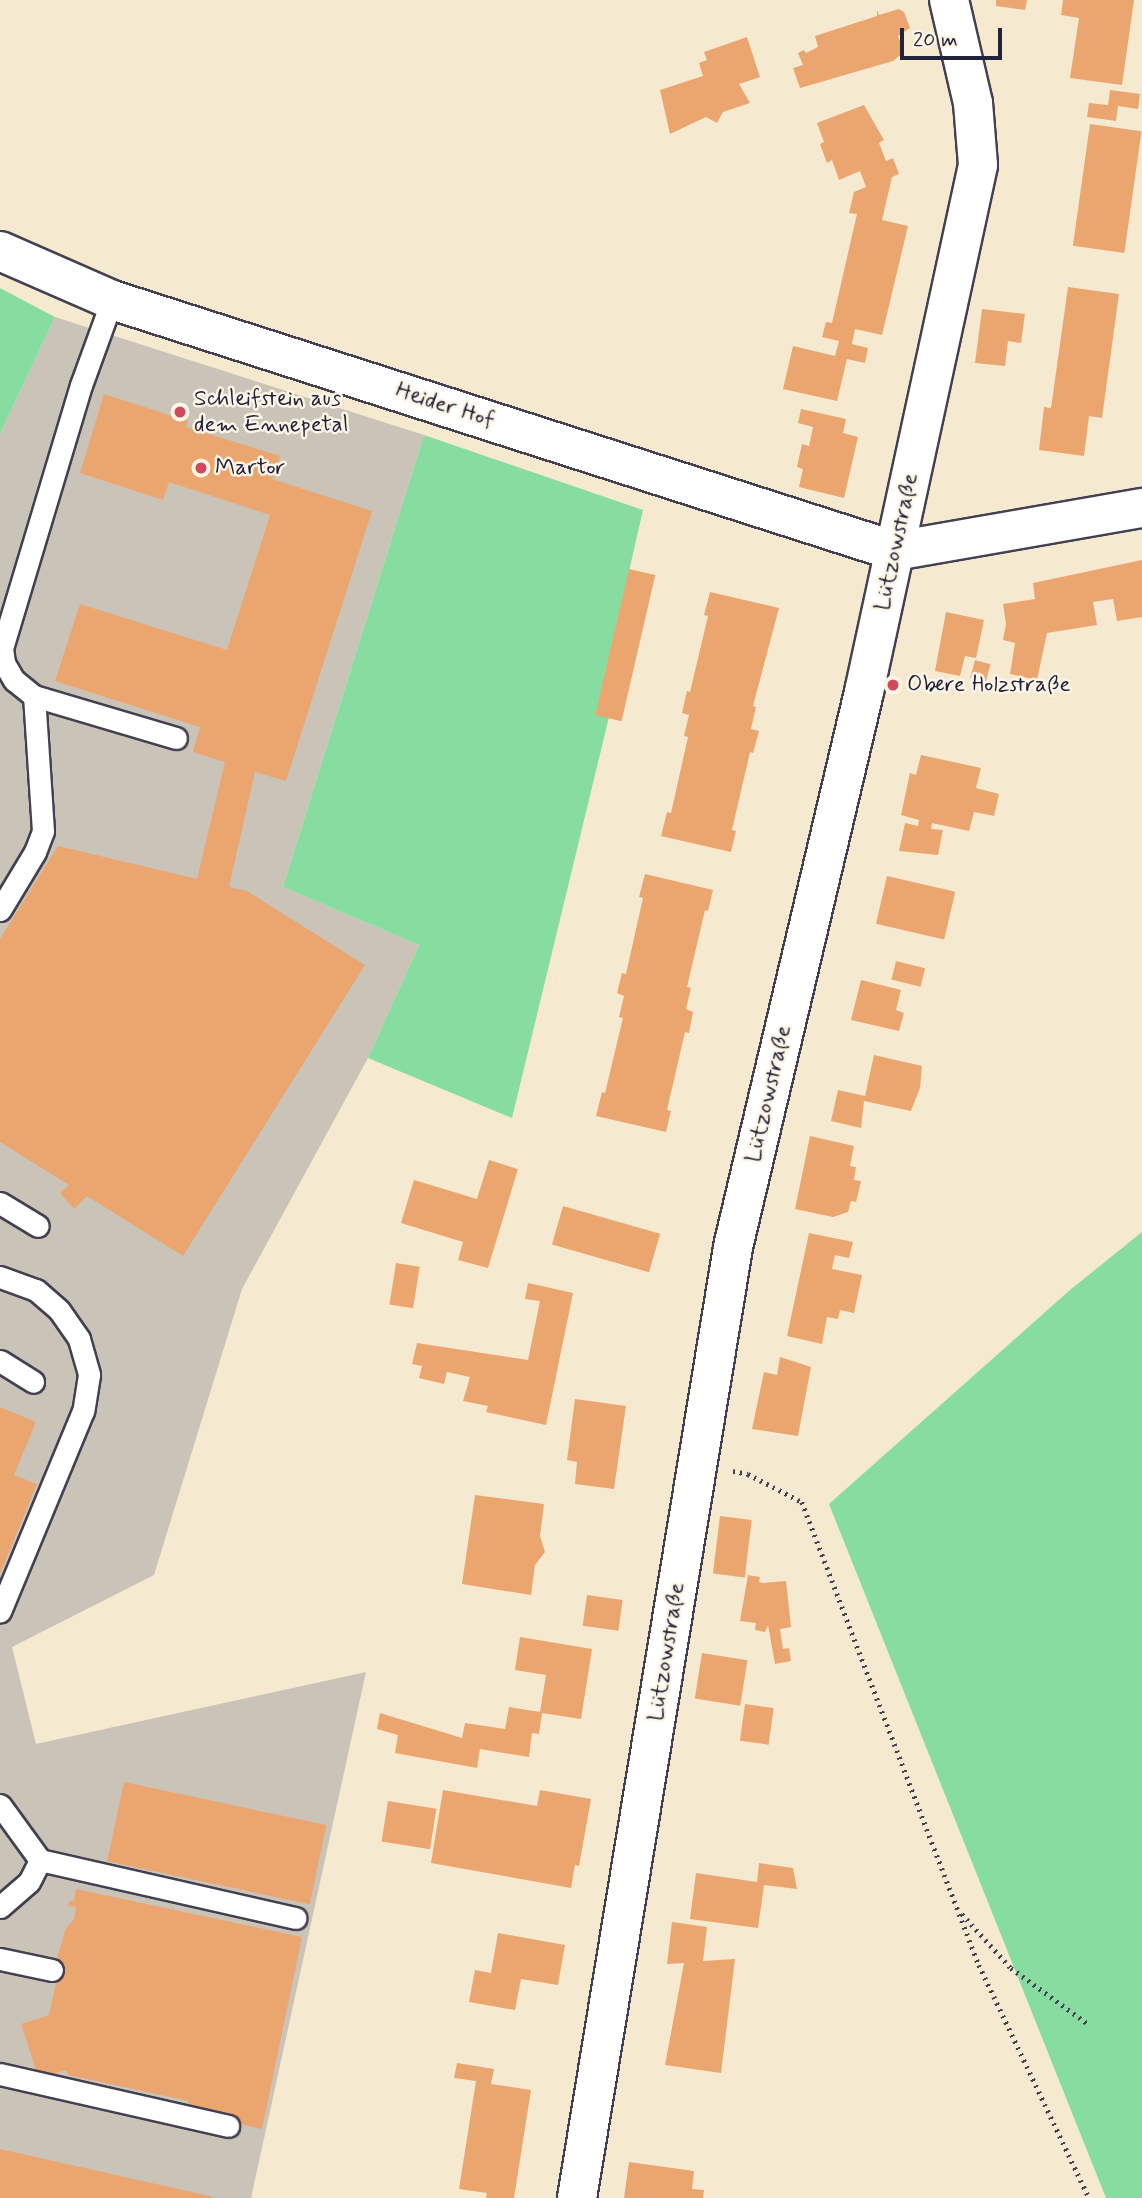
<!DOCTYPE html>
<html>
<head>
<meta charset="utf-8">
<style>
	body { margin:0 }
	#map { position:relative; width:1142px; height:2198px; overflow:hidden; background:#f5e9d0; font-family:Mynerve,sans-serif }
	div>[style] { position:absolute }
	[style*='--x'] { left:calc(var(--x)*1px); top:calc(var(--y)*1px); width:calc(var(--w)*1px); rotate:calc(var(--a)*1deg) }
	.industrial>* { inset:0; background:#cac3b8 }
	.green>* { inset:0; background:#87dda0 }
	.building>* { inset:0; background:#eba66f; transform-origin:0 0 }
	.path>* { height:4.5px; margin-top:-2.25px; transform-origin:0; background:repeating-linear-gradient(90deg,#424051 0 2px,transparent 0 7px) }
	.roads { filter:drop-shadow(2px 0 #424051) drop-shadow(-2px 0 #424051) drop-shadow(0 2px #424051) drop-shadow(0 -2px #424051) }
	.lane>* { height:21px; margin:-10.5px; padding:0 10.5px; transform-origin:10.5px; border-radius:10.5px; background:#fff }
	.street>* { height:38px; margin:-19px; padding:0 19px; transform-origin:19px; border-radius:19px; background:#fff }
	.dots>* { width:19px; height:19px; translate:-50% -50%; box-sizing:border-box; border:4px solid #fcf5e5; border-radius:50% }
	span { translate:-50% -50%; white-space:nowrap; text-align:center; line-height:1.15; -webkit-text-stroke:5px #fcf5e5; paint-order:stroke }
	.poi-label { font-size:23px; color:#22223b }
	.left { translate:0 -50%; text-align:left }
	.street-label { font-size:23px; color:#22223b }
	.scale { position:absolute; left:900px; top:28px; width:102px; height:32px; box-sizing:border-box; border:4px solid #22223b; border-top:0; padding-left:9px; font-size:21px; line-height:24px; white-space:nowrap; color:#22223b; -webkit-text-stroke:5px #fcf5e5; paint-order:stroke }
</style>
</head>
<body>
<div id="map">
	<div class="industrial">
		<div style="clip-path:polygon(55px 317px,424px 435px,283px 887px,419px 945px,368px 1058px,242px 1289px,154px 1575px,12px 1647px,36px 1744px,366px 1672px,251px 2198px,0 2198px,0 434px)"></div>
	</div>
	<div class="green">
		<div style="clip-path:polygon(0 288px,55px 317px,0 434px)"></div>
		<div style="clip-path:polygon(424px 435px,643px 510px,596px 715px,609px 717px,512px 1118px,368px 1058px,419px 945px,283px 887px)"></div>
		<div style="clip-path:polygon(1142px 1232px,1142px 2198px,1106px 2198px,829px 1504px,1070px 1290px)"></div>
	</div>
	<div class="building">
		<div style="clip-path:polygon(996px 0,1027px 0,1025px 10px,996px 6px)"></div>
		<div style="clip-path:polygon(1063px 0,1134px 0,1122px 85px,1070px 78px,1079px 18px,1061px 15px)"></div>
		<div style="clip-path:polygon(899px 9px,904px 12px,910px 28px,898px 36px,904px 52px,893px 61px,800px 88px,793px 68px,803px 65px,798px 53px,804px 50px,806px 53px,818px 47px,815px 36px,877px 16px,877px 10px,879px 15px)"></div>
		<div style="clip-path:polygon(747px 37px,760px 77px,739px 84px,750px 103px,723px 112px,717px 123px,706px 117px,670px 134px,660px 90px,703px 76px,699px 63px,707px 60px,704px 52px)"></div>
		<div style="clip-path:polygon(1110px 90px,1140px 94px,1138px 109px,1118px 106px,1116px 121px,1087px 117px,1089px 103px,1108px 105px)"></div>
		<div style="clip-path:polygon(864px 105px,884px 140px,879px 143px,886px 161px,893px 158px,899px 174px,892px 177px,882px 220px,908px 226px,882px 335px,855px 329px,852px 344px,868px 348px,865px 363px,847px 359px,837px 401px,783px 389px,793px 346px,835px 356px,839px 341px,822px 337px,826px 322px,832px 323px,857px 214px,849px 213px,854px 192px,866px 187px,860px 171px,839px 180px,832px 160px,827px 163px,820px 144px,824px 142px,817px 123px)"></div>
		<div style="left:1090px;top:124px;width:52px;height:123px;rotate:8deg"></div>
		<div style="clip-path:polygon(1068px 287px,1119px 294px,1102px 418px,1089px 416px,1084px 456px,1039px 450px,1044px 407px,1051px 408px)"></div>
		<div style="clip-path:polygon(982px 309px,1025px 314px,1021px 343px,1008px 341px,1005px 366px,975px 363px)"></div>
		<div style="clip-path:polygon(104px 394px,188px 421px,186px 427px,280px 456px,272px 479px,372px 511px,286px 781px,255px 772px,229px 887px,247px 891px,365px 965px,183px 1256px,87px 1196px,74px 1209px,60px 1193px,69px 1185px,0 1142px,0 939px,58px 846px,197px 879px,225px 762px,193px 752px,200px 727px,55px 681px,80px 604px,227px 650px,270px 515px,169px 482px,163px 500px,80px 473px)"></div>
		<div style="clip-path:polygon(801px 409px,846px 419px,843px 433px,858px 437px,844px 498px,799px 487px,803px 469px,797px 467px,802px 444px,809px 446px,813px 427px,798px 423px)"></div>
		<div style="clip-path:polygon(1142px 560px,1142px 617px,1117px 621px,1113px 599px,1093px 602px,1097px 625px,1047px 633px,1037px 680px,1010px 674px,1015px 643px,1003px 640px,1006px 624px,1003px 604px,1035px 599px,1033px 583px)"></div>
		<div style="left:629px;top:569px;width:27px;height:150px;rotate:13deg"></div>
		<div style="clip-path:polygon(710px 592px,779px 608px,753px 706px,756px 707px,751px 729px,759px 731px,753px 753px,750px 752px,732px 830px,736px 831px,731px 852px,661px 836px,667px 812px,671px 813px,688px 737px,684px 736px,689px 715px,682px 713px,687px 691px,690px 692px,708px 616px,704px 615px)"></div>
		<div style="clip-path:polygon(946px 612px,984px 620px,976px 658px,965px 656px,960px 676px,935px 671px)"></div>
		<div style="left:975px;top:660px;width:16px;height:18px;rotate:15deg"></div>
		<div style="clip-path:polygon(921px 755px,981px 768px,976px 788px,999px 794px,994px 816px,974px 812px,969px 831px,932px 823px,931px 829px,943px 830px,938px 855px,899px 851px,905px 823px,918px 826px,919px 820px,901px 815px,910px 773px,916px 775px)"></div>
		<div style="clip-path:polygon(645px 874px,713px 890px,708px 911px,705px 910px,687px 987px,691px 988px,686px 1009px,693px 1012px,689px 1033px,685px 1032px,667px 1110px,671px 1111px,666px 1132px,596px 1116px,602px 1092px,605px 1093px,623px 1018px,619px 1017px,624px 996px,617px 993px,622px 973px,626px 974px,643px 898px,639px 897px)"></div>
		<div style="left:887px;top:876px;width:70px;height:49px;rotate:13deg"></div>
		<div style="left:896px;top:961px;width:30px;height:19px;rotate:14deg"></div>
		<div style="clip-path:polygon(861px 980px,901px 990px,896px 1010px,904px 1013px,899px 1031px,851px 1020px)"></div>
		<div style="clip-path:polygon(874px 1055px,922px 1066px,920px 1088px,911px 1111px,864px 1101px,861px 1128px,831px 1121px,838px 1090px,865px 1096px)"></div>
		<div style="clip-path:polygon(810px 1136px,854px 1146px,850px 1166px,856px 1167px,854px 1180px,861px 1181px,856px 1202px,851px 1201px,848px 1212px,833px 1217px,795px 1209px)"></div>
		<div style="clip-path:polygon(489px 1160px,518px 1169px,488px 1268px,458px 1260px,463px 1242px,401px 1223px,414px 1180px,477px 1199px)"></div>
		<div style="left:563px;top:1206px;width:101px;height:40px;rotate:16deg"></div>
		<div style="clip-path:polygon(809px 1233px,853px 1242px,849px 1258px,835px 1255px,832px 1269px,862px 1275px,854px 1313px,840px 1310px,838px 1319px,827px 1317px,822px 1344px,787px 1336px)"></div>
		<div style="left:396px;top:1263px;width:24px;height:42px;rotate:9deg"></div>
		<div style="clip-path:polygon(528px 1283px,573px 1293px,546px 1425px,486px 1412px,488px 1406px,463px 1401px,470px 1377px,447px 1372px,444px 1384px,419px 1378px,422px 1366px,412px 1364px,417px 1343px,528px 1360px,540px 1301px,525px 1299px)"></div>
		<div style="clip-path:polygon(780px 1357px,811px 1367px,798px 1436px,752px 1429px,764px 1372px,777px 1375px)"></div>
		<div style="clip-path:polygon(575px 1399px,626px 1406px,614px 1489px,575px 1484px,577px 1462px,567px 1460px)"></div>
		<div style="clip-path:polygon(0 1407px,36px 1422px,14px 1475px,37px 1484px,0 1574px)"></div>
		<div style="clip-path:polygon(475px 1495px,544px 1504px,540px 1536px,545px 1552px,535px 1565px,531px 1595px,462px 1584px)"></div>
		<div style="left:720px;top:1516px;width:32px;height:58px;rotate:7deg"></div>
		<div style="clip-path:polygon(748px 1575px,760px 1577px,759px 1582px,762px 1583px,786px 1581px,791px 1627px,780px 1629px,783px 1649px,789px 1648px,791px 1661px,775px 1664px,768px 1625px,765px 1632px,755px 1630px,756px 1623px,740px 1621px)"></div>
		<div style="left:587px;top:1595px;width:36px;height:31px;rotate:8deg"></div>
		<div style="clip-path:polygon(520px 1637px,592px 1649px,581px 1719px,542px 1713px,539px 1734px,532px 1733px,529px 1757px,480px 1749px,477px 1768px,395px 1753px,398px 1735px,377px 1729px,380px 1713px,462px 1738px,465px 1723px,505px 1729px,509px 1707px,540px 1712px,546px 1675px,515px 1670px)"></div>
		<div style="left:702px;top:1653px;width:46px;height:46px;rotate:9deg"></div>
		<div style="left:745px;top:1704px;width:29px;height:37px;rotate:8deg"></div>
		<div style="left:124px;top:1782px;width:207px;height:81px;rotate:12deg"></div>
		<div style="clip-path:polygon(443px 1790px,537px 1806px,540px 1790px,591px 1799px,579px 1866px,575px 1865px,571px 1888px,431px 1863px)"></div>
		<div style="left:388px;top:1801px;width:49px;height:41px;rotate:9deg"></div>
		<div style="clip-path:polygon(759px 1863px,793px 1868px,797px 1889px,764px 1885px,758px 1928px,690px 1919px,696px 1873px,757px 1882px)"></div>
		<div style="clip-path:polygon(76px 1889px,302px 1937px,262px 2129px,186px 2112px,189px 2101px,68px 2075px,66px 2070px,39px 2079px,21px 2024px,49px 2015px,60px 1965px,56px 1964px,57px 1959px,65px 1930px,74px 1919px,76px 1907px,68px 1906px,69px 1901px,74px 1901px)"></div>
		<div style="clip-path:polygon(672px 1922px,707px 1927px,703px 1961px,735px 1959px,721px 2073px,665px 2065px,684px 1963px,667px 1964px)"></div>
		<div style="clip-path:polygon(498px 1933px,565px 1945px,558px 1985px,521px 1979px,515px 2010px,469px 2002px,475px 1970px,491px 1973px)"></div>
		<div style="clip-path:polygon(457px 2063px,494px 2069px,491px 2084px,531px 2090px,514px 2198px,486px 2198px,487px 2193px,459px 2189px,476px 2081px,454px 2078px)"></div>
		<div style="clip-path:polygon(0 2149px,214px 2197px,214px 2198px,0 2198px)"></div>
		<div style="clip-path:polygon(629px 2162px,694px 2171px,692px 2189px,704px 2190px,703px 2198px,624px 2198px)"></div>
	</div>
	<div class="path">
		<div style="--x:733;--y:1471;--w:15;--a:11"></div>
		<div style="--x:748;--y:1474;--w:61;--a:27.4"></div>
		<div style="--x:802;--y:1502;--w:496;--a:69.1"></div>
		<div style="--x:979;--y:1965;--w:258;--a:64.7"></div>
		<div style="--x:962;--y:1914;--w:73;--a:47.8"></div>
		<div style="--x:1011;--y:1968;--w:95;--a:36"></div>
	</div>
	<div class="roads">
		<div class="lane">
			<div style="--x:112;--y:300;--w:90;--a:110"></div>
			<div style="--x:81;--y:385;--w:275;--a:106.7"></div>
			<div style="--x:2;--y:648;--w:15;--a:82"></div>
			<div style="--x:4;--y:663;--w:20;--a:60"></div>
			<div style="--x:14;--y:680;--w:26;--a:39"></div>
			<div style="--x:34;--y:696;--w:148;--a:16.5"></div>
			<div style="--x:0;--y:910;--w:68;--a:-58.9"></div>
			<div style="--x:35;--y:852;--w:22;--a:-69"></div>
			<div style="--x:43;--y:831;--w:135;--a:-93.8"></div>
			<div style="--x:0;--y:1203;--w:44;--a:31.2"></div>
			<div style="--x:0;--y:1277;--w:38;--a:20"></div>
			<div style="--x:36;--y:1290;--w:30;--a:41"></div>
			<div style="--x:59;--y:1310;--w:35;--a:55"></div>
			<div style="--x:79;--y:1339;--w:37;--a:74"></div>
			<div style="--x:89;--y:1375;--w:36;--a:99"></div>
			<div style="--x:83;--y:1411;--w:217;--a:112.5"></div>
			<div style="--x:0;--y:1361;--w:39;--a:32"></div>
			<div style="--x:0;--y:1805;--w:68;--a:54"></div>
			<div style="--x:0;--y:1907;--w:38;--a:-41"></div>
			<div style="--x:29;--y:1882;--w:25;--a:-63"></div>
			<div style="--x:40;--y:1860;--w:262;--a:12.8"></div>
			<div style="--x:0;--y:1959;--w:53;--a:11.9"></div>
			<div style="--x:0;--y:2074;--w:234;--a:12.8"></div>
		</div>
		<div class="street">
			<div style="--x:0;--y:251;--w:122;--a:23.6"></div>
			<div style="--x:112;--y:300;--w:822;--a:17.77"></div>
			<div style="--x:895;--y:551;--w:251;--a:-9.9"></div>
			<div style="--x:577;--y:2198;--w:964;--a:-80.68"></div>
			<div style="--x:733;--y:1247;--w:570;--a:-76.72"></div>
			<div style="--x:864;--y:692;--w:539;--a:-77.79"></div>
			<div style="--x:978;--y:165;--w:62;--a:-94.6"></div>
			<div style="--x:973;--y:103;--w:106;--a:-103.1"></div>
		</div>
	</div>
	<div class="dots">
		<div style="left:180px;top:412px;background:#d1495b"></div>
		<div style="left:201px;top:468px;background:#d1495b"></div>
		<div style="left:893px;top:685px;background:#d1495b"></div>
	</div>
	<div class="poi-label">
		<span class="left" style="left:194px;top:412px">Schleifstein aus<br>dem Ennepetal</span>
		<span class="left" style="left:215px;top:468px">Martor</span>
		<span class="left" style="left:907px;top:685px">Obere Holzstraße</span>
	</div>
	<div class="street-label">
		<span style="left:445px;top:406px;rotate:18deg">Heider Hof</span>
		<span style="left:897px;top:542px;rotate:-78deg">Lützowstraße</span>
		<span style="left:769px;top:1094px;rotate:-77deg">Lützowstraße</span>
		<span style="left:667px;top:1652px;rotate:-81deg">Lützowstraße</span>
	</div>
	<div class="scale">20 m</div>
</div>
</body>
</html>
